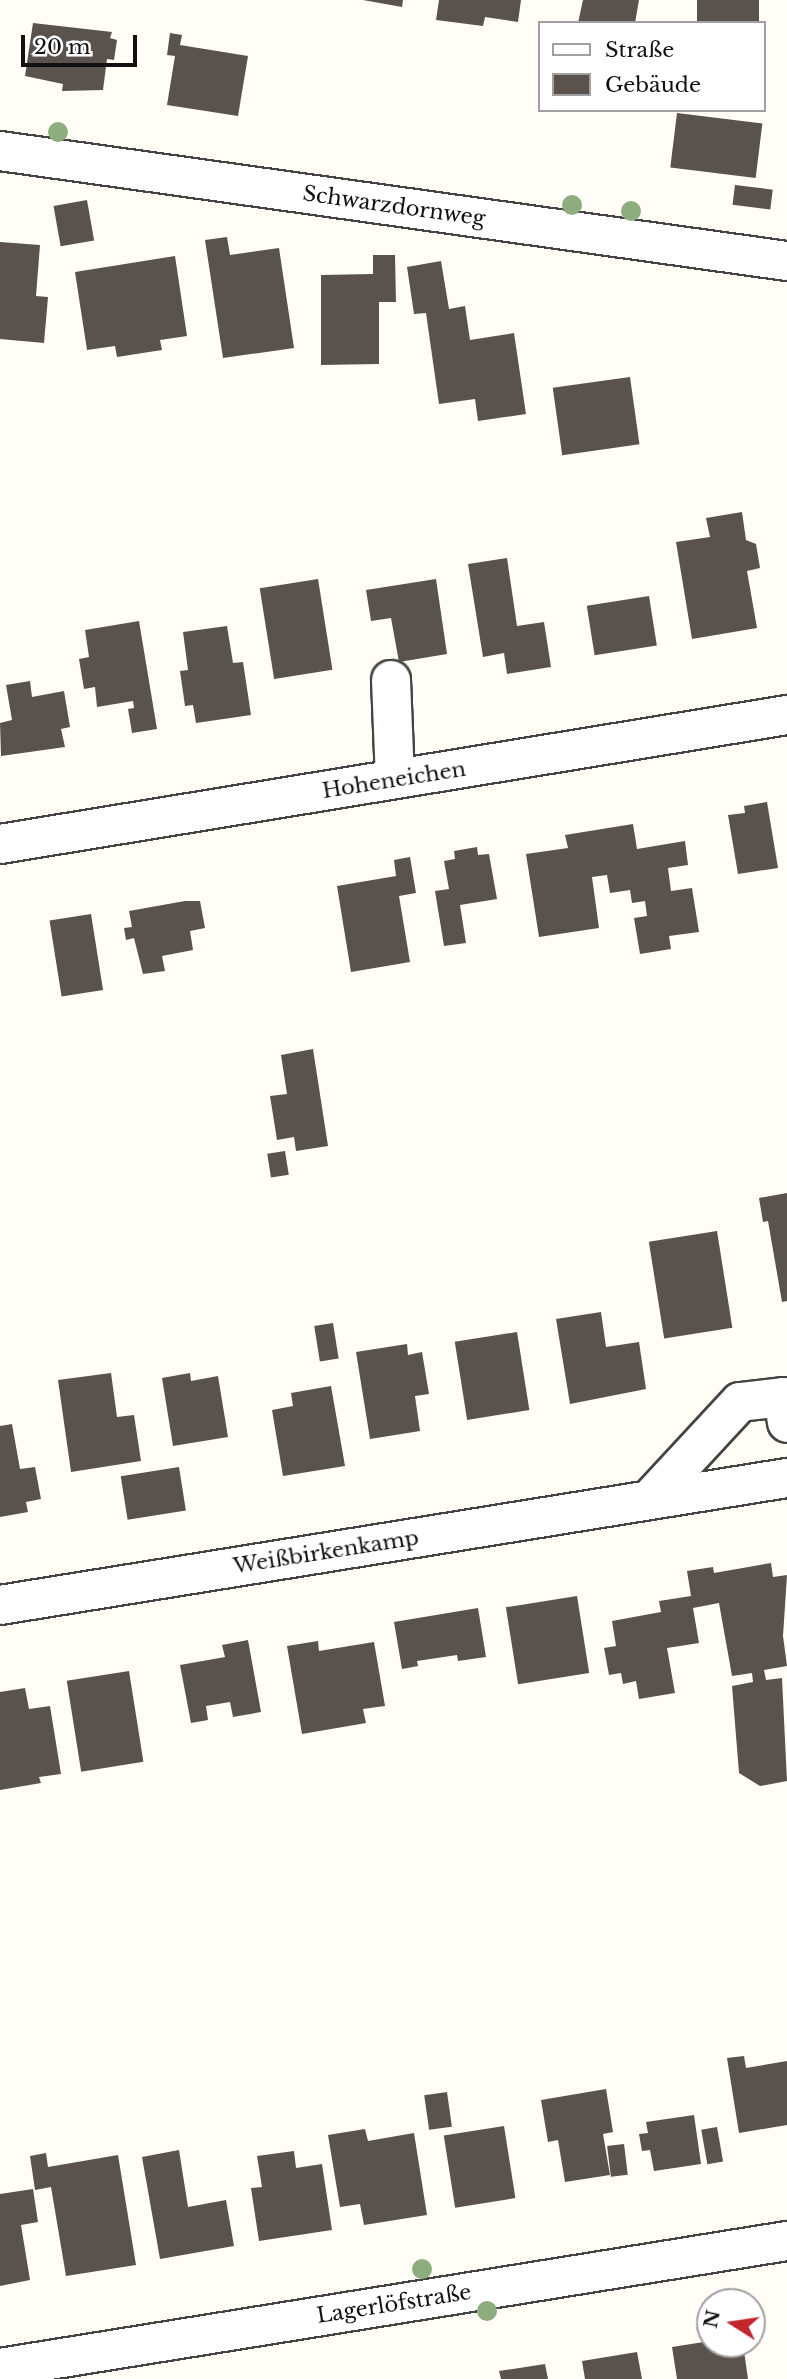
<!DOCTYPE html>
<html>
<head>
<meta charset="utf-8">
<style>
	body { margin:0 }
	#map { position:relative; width:787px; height:2379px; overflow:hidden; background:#fffdf5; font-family:"Libre Baskerville",serif }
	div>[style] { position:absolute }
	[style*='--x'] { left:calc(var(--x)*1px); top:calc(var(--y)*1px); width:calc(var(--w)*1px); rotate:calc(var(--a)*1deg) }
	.building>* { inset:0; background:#5a524d; transform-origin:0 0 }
	.roads { filter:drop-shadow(2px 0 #444) drop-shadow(-2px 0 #444) drop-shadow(0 2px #444) drop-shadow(0 -2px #444) }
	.minor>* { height:38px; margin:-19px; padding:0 19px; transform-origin:19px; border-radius:19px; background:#fff }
	.trees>* { width:20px; height:20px; margin:-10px; border-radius:50%; background:#8dad7f }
	span { translate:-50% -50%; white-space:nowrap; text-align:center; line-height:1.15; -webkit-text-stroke:7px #fff; paint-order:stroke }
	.street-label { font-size:21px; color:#111 }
	.legend { position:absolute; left:538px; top:21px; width:228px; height:91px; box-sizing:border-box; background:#fff; border:2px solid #a0a0a0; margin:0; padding:9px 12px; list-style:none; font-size:21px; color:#111 }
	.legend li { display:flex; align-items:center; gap:14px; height:35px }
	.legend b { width:35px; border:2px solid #a0a0a0 }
	.north { position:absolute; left:696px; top:2288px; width:70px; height:70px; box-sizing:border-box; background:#fff; border:2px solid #a0a0a0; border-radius:50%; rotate:282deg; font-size:19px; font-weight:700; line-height:28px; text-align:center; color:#111 }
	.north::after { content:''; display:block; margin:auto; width:24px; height:32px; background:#c4262e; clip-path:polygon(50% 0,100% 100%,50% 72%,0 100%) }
	.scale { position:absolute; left:21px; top:35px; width:116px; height:32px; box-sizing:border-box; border:4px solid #111; border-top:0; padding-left:9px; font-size:21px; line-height:24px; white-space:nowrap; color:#111; -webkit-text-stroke:5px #fff; paint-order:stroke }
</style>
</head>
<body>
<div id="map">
	<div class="building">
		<div style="clip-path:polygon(363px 0,403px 0,402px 7px)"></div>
		<div style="clip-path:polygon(439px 0,521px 0,518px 22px,485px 17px,483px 26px,436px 20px)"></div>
		<div style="clip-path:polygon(583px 0,639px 0,635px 23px,578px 23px)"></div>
		<div style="left:697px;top:0;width:62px;height:23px"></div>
		<div style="clip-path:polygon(33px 23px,112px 32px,110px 38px,117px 40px,114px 60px,107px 59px,103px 90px,62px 91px,63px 84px,25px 76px)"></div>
		<div style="clip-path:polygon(170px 33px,182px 35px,180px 45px,248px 56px,238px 116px,167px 105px,175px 56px,167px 55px)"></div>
		<div style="left:677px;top:113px;width:86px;height:55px;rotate:7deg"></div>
		<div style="left:735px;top:185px;width:38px;height:20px;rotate:7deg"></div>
		<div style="left:87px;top:200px;width:41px;height:34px;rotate:80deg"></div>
		<div style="clip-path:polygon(227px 237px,230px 255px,279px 248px,294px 348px,223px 358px,205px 240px)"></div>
		<div style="clip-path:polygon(0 242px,40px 245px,36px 296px,48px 297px,44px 343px,0 339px)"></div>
		<div style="clip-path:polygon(373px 255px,395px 255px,396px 302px,379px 302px,379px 364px,321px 365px,321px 275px,373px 274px)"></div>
		<div style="clip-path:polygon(175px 256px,187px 336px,160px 340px,162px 350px,117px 357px,115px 346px,87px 350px,75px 272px)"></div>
		<div style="clip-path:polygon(441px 261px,449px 309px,465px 306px,470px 340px,514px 333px,526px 414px,478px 421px,475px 399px,439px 404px,426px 313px,414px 314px,407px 267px)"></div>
		<div style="left:630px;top:377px;width:68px;height:78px;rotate:82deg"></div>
		<div style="clip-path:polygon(742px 512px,746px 540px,756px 544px,760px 568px,747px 571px,757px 628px,692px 639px,676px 542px,710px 537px,706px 518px)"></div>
		<div style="clip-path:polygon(507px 558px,517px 626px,544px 622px,551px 667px,507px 674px,504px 653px,483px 657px,468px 564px)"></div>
		<div style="left:318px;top:579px;width:92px;height:59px;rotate:81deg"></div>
		<div style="clip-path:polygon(436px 579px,447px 654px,399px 662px,391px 618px,371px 621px,366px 590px)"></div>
		<div style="left:649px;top:596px;width:50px;height:63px;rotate:81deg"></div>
		<div style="clip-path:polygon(139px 621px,157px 729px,132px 733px,128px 709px,134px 708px,133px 701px,97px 707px,95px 687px,84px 689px,79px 659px,89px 657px,85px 630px)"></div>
		<div style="clip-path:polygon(227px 626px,233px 663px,243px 662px,251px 715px,196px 723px,193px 705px,185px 706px,180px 671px,188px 670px,183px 632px)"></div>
		<div style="clip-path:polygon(30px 681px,32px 697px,64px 691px,70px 727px,61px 729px,65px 747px,1px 756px,0 723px,12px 720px,6px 685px)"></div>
		<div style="clip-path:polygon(767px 802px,778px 868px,738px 874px,728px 815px,745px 813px,744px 806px)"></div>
		<div style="clip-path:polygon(633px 824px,637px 849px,685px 841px,688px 865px,668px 868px,671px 891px,692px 888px,699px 932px,669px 936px,671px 949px,640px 954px,634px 918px,647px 916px,645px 901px,632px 903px,630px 890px,610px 893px,607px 875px,592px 877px,599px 928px,539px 937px,526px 854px,568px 848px,565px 835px)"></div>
		<div style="clip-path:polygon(477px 847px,478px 855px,489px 854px,497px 899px,460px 905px,466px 943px,444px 946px,435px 891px,449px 889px,444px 861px,455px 859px,454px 851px)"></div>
		<div style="clip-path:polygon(410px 857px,416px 893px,399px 896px,410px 962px,351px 972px,337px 886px,396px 876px,394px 860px)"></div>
		<div style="clip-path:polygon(185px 901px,200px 901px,205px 928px,190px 931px,193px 950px,162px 956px,165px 971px,143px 974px,134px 938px,126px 940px,124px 928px,132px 927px,129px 911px)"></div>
		<div style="left:91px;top:914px;width:77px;height:42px;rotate:81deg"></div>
		<div style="clip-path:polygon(313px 1049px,328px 1146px,296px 1151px,294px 1137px,277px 1140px,270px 1096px,287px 1094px,281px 1055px)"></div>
		<div style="left:285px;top:1151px;width:24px;height:18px;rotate:81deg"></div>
		<div style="clip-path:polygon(787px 1193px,787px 1301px,782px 1302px,768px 1221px,763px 1222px,759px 1198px)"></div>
		<div style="left:717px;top:1231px;width:98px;height:69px;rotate:81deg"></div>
		<div style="clip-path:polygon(601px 1312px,606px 1347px,639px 1342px,646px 1389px,570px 1404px,556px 1319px)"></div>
		<div style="left:333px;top:1323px;width:36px;height:19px;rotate:81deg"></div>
		<div style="left:517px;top:1332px;width:79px;height:63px;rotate:81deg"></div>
		<div style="clip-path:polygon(407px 1344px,408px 1355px,422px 1352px,429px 1394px,415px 1396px,420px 1431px,370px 1439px,356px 1352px)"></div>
		<div style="clip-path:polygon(111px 1373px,117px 1417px,134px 1415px,141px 1461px,71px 1472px,58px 1380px)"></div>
		<div style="clip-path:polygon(190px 1373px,191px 1381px,218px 1376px,228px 1437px,173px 1446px,162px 1378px)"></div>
		<div style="clip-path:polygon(331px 1386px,345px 1466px,283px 1476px,272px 1410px,293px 1406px,291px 1393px)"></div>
		<div style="clip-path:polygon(12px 1424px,20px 1469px,35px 1467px,41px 1499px,26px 1502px,28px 1512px,0 1517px,0 1426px)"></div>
		<div style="left:179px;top:1467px;width:44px;height:59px;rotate:81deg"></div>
		<div style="clip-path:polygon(771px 1563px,773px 1577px,787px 1575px,783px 1636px,787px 1666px,764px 1670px,766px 1680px,782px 1678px,787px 1781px,760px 1786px,739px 1773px,732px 1686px,753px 1682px,752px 1673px,732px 1676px,719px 1603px,693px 1608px,699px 1643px,667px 1648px,675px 1693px,639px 1699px,636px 1681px,623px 1684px,621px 1673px,609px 1675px,604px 1648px,616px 1646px,612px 1621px,661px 1612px,659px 1601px,691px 1596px,687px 1571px,713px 1567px,714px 1573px)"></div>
		<div style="left:577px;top:1596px;width:78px;height:72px;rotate:81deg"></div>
		<div style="clip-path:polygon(478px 1608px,486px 1657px,458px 1661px,457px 1655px,417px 1661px,418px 1666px,402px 1669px,394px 1622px)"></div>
		<div style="clip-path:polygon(248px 1640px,261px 1712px,233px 1717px,230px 1702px,206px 1706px,208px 1720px,191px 1723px,180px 1665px,225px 1657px,222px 1645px)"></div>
		<div style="clip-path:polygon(318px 1641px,319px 1651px,374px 1642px,385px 1706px,363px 1709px,366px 1723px,302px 1734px,287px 1646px)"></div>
		<div style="left:129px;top:1671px;width:92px;height:63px;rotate:81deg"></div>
		<div style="clip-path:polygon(25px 1688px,29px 1709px,50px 1706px,61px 1774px,39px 1777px,41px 1783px,0 1790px,0 1692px)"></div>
		<div style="clip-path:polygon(744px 2056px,746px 2068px,787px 2061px,787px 2125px,739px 2133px,727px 2058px)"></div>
		<div style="clip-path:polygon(606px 2089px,613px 2132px,603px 2134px,610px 2175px,565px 2182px,558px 2140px,548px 2142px,541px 2100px)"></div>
		<div style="left:447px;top:2092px;width:35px;height:23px;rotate:82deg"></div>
		<div style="clip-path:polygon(694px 2115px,701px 2164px,654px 2171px,650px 2150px,642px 2151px,639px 2134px,648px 2133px,646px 2122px)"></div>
		<div style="left:504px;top:2126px;width:73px;height:61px;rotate:81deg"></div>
		<div style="left:717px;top:2127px;width:35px;height:16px;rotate:80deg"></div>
		<div style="clip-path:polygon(365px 2129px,368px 2141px,414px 2133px,427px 2215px,364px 2225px,360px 2204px,340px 2207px,328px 2135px)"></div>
		<div style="left:624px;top:2144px;width:31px;height:17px;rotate:83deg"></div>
		<div style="clip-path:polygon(179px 2150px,188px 2207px,226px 2200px,234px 2246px,160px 2259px,142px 2157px)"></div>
		<div style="clip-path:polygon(294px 2151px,296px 2168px,322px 2164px,332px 2230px,259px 2241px,251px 2188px,262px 2187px,257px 2156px)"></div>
		<div style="clip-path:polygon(46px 2153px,48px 2167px,118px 2155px,136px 2265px,66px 2276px,51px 2187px,35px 2190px,30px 2156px)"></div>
		<div style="clip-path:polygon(33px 2189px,38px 2222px,21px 2225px,30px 2280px,0 2286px,0 2194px)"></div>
		<div style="clip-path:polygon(710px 2341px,743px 2344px,748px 2379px,677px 2379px,672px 2347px)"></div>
		<div style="clip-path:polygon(637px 2352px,642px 2379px,585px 2379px,582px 2361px)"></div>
		<div style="clip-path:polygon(545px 2364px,548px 2379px,501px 2379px,499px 2371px)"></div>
	</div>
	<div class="roads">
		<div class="minor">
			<div style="--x:0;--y:151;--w:795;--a:7.96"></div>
			<div style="--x:391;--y:680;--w:99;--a:87.7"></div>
			<div style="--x:0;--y:844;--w:798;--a:-9.31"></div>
			<div style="--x:651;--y:1498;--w:131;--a:-47.2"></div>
			<div style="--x:740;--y:1402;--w:43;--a:-6.6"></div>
			<div style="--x:783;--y:1397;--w:26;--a:81"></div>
			<div style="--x:0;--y:1605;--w:797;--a:-9.17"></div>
			<div style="--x:0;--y:2368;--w:797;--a:-9.17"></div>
		</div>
	</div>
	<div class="trees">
		<div style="left:58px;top:132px"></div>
		<div style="left:572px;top:205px"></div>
		<div style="left:631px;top:211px"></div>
		<div style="left:422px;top:2269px"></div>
		<div style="left:487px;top:2311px"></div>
	</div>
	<div class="street-label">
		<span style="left:394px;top:206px;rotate:8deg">Schwarzdornweg</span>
		<span style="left:394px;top:780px;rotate:-9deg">Hoheneichen</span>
		<span style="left:326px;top:1552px;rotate:-9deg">Weißbirkenkamp</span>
		<span style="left:394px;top:2304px;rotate:-9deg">Lagerlöfstraße</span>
	</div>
	<ul class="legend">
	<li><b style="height:9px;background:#fff"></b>Straße</li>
	<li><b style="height:19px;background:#5a524d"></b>Gebäude</li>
	</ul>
	<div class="north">N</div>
	<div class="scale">20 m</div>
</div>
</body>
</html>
